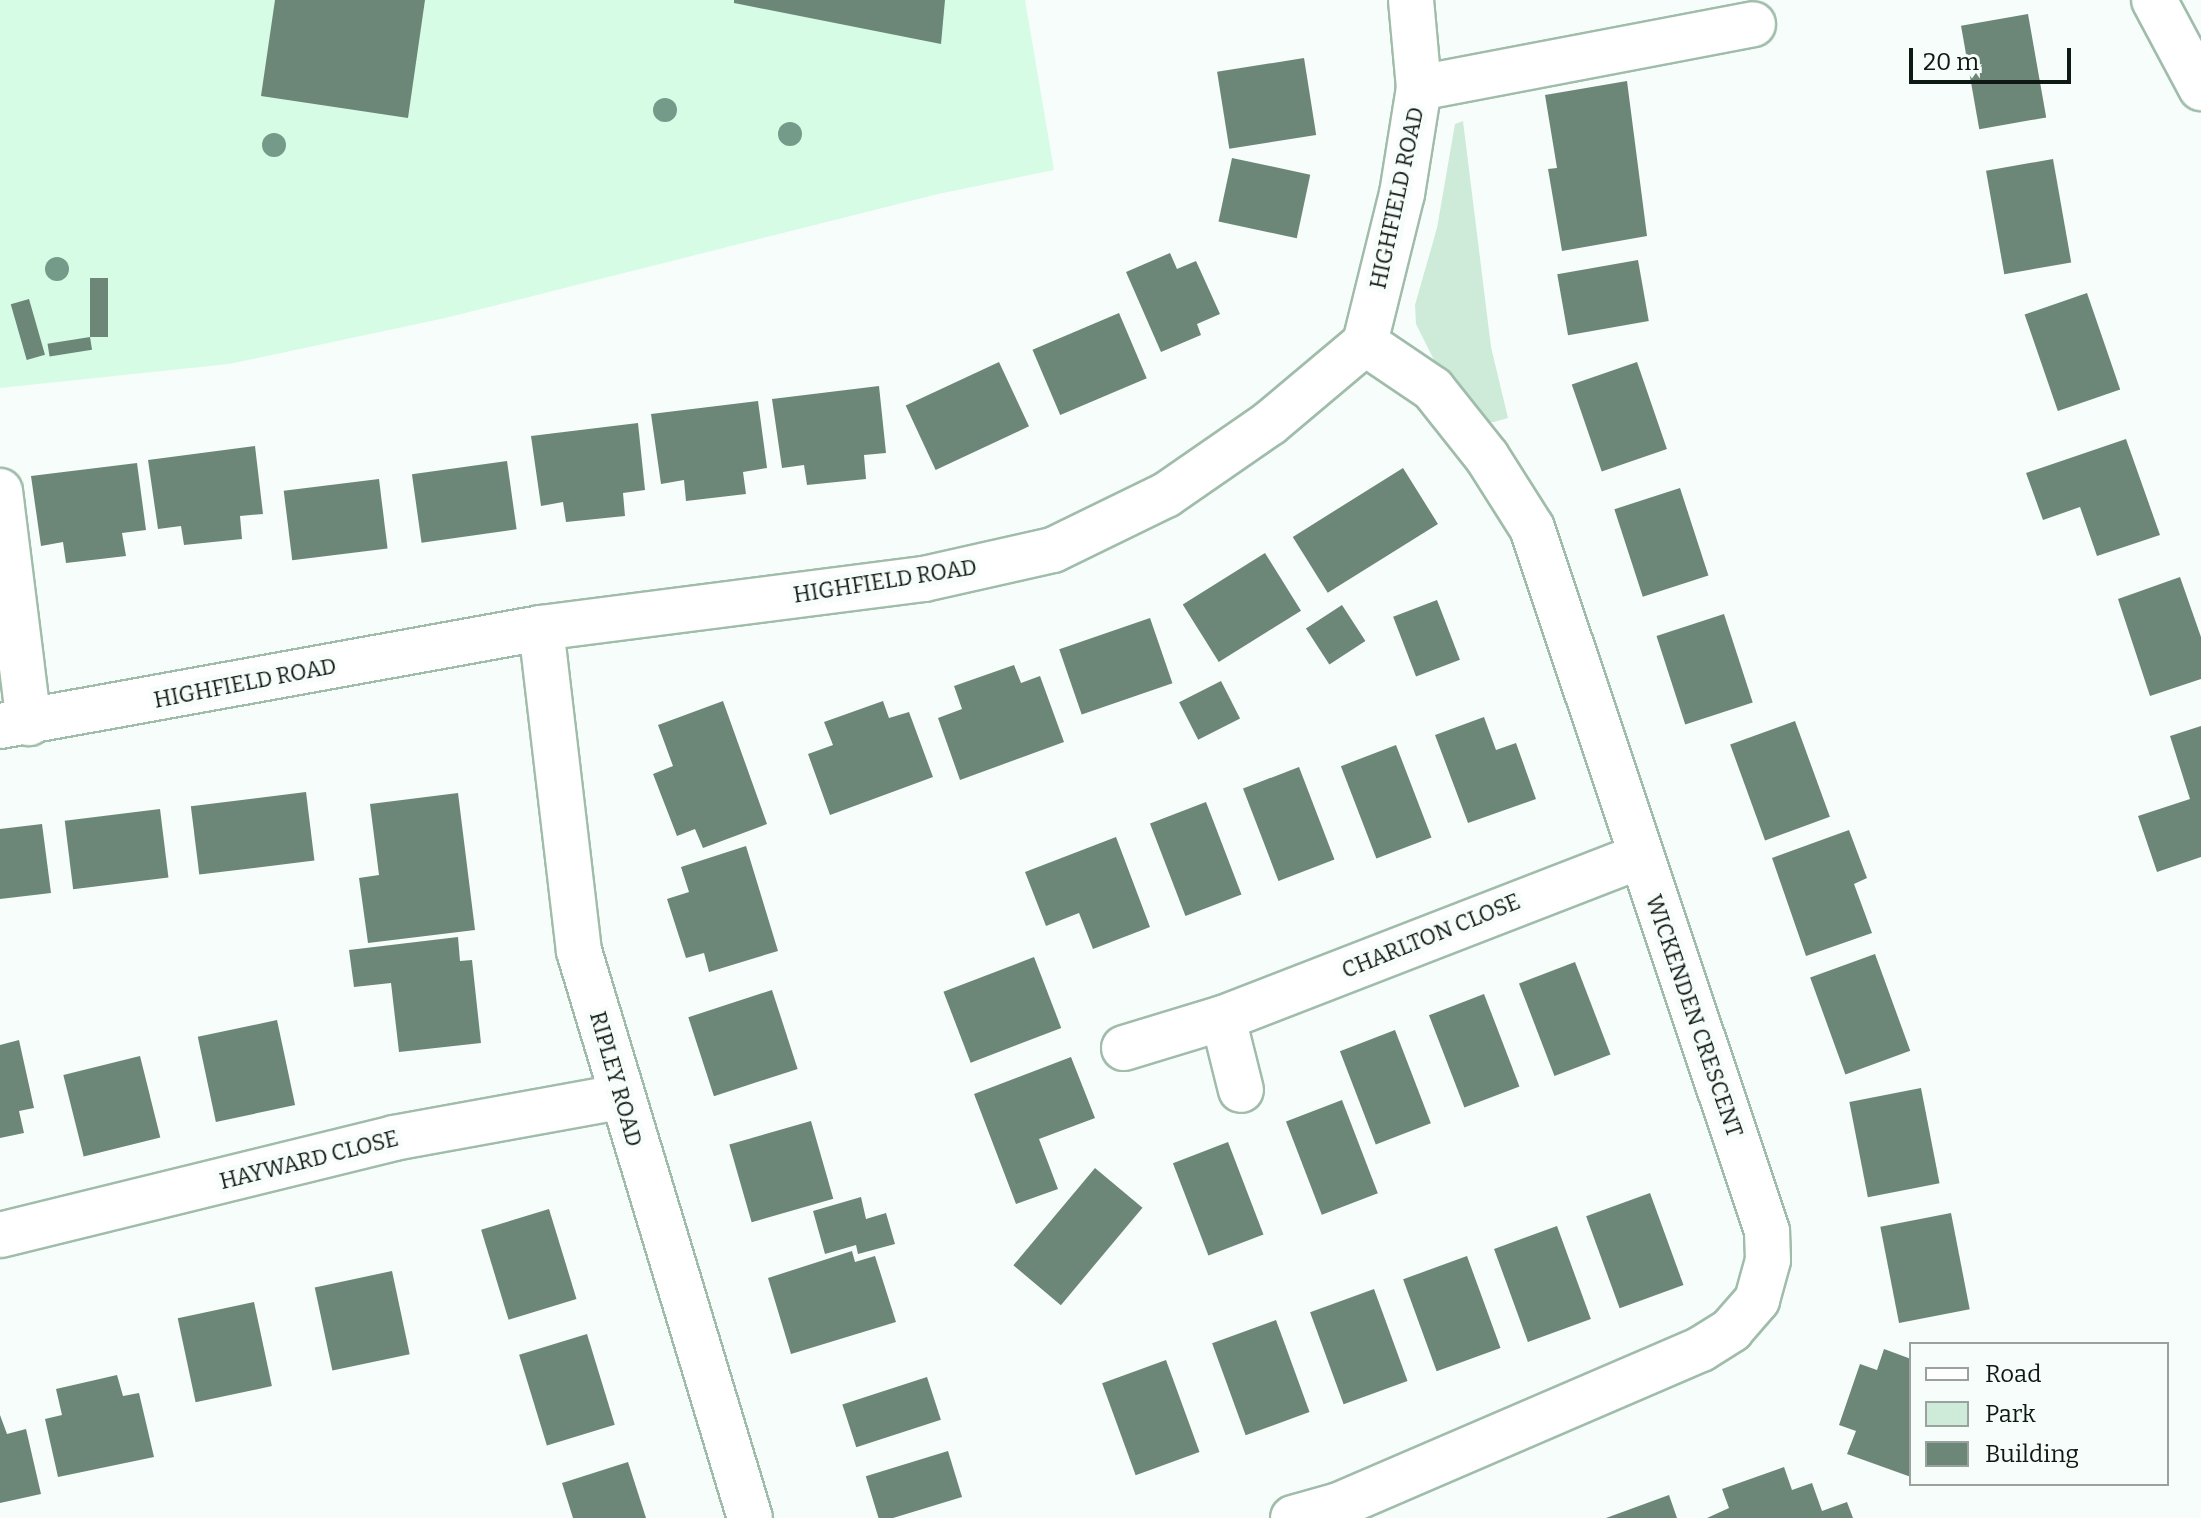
<!DOCTYPE html>
<html>
<head>
<meta charset="utf-8">
<style>
	body { margin:0 }
	#map { position:relative; width:2201px; height:1518px; overflow:hidden; background:#f7fdfa; font-family:Bitter,serif }
	div>[style] { position:absolute }
	[style*='--x'] { left:calc(var(--x)*1px); top:calc(var(--y)*1px); width:calc(var(--w)*1px); rotate:calc(var(--a)*1deg) }
	.built>* { inset:0; background:#d6fce5 }
	.green>* { inset:0; background:#cdebd8 }
	.building>* { inset:0; background:#6c8777; transform-origin:0 0 }
	.roads { filter:drop-shadow(2px 0 #a0bcab) drop-shadow(-2px 0 #a0bcab) drop-shadow(0 2px #a0bcab) drop-shadow(0 -2px #a0bcab) }
	.minor>* { height:44px; margin:-22px; padding:0 22px; transform-origin:22px; border-radius:22px; background:#fff }
	.trees>* { width:24px; height:24px; margin:-12px; border-radius:50%; background:#749b8a }
	span { translate:-50% -50%; white-space:nowrap; text-align:center; line-height:1.15; -webkit-text-stroke:8px #f7fdfa; paint-order:stroke }
	.street-label { font-size:22px; color:#0f1913 }
	.legend { position:absolute; left:1909px; top:1342px; width:260px; height:144px; box-sizing:border-box; background:#f7fdfa; border:2px solid #9aa29e; margin:0; padding:10px 14px; list-style:none; font-size:24px; color:#0f1913 }
	.legend li { display:flex; align-items:center; gap:16px; height:40px }
	.legend b { width:40px; border:2px solid #9aa29e }
	.scale { position:absolute; left:1909px; top:48px; width:162px; height:36px; box-sizing:border-box; border:4px solid #0f1913; border-top:0; padding-left:10px; font-size:24px; line-height:28px; white-space:nowrap; color:#0f1913; -webkit-text-stroke:6px #f7fdfa; paint-order:stroke }
</style>
</head>
<body>
<div id="map">
	<div class="built">
		<div style="clip-path:polygon(0 0,1025px 0,1054px 170px,938px 194px,445px 318px,229px 364px,0 388px)"></div>
	</div>
	<div class="green">
		<div style="clip-path:polygon(1463px 121px,1491px 347px,1508px 418px,1494px 422px,1483px 422px,1441px 374px,1416px 324px,1415px 305px,1437px 228px,1455px 124px)"></div>
	</div>
	<div class="building">
		<div style="clip-path:polygon(275px 0,425px 0,408px 118px,261px 96px)"></div>
		<div style="clip-path:polygon(734px 0,945px 0,941px 44px,734px 3px)"></div>
		<div style="left:2028px;top:14px;width:105px;height:68px;rotate:80deg"></div>
		<div style="left:1304px;top:58px;width:78px;height:88px;rotate:81deg"></div>
		<div style="clip-path:polygon(1627px 81px,1647px 236px,1562px 251px,1548px 169px,1557px 168px,1545px 95px)"></div>
		<div style="left:1232px;top:158px;width:80px;height:65px;rotate:12deg"></div>
		<div style="left:2053px;top:159px;width:105px;height:68px;rotate:80deg"></div>
		<div style="clip-path:polygon(1170px 253px,1177px 269px,1196px 261px,1220px 314px,1197px 324px,1201px 335px,1161px 352px,1126px 272px)"></div>
		<div style="left:1638px;top:260px;width:62px;height:82px;rotate:80deg"></div>
		<div style="left:90px;top:278px;width:18px;height:59px"></div>
		<div style="left:2087px;top:293px;width:102px;height:66px;rotate:71deg"></div>
		<div style="left:29px;top:299px;width:58px;height:19px;rotate:74deg"></div>
		<div style="left:1119px;top:313px;width:71px;height:94px;rotate:67deg"></div>
		<div style="left:90px;top:337px;width:13px;height:43px;rotate:81deg"></div>
		<div style="left:999px;top:362px;width:71px;height:103px;rotate:65deg"></div>
		<div style="left:1637px;top:362px;width:92px;height:69px;rotate:71deg"></div>
		<div style="clip-path:polygon(879px 386px,886px 453px,864px 455px,866px 479px,807px 485px,804px 465px,782px 468px,772px 399px)"></div>
		<div style="clip-path:polygon(758px 401px,767px 468px,743px 472px,746px 494px,686px 501px,684px 480px,661px 484px,651px 414px)"></div>
		<div style="clip-path:polygon(638px 423px,645px 490px,623px 493px,625px 516px,566px 522px,563px 502px,541px 506px,531px 436px)"></div>
		<div style="clip-path:polygon(2126px 439px,2160px 535px,2097px 556px,2080px 507px,2043px 520px,2026px 473px)"></div>
		<div style="clip-path:polygon(255px 446px,263px 514px,240px 516px,242px 539px,184px 545px,181px 526px,158px 529px,148px 460px)"></div>
		<div style="left:507px;top:461px;width:69px;height:96px;rotate:82deg"></div>
		<div style="clip-path:polygon(137px 463px,146px 530px,122px 533px,126px 556px,66px 563px,63px 542px,41px 546px,31px 476px)"></div>
		<div style="left:1403px;top:468px;width:66px;height:130px;rotate:58deg"></div>
		<div style="left:379px;top:479px;width:70px;height:96px;rotate:83deg"></div>
		<div style="left:1680px;top:488px;width:92px;height:69px;rotate:72deg"></div>
		<div style="left:1265px;top:553px;width:68px;height:97px;rotate:58deg"></div>
		<div style="clip-path:polygon(2180px 577px,2201px 637px,2201px 679px,2150px 696px,2118px 599px)"></div>
		<div style="left:1437px;top:600px;width:64px;height:47px;rotate:69deg"></div>
		<div style="left:1342px;top:605px;width:43px;height:43px;rotate:57deg"></div>
		<div style="left:1724px;top:614px;width:93px;height:71px;rotate:72deg"></div>
		<div style="left:1150px;top:618px;width:69px;height:96px;rotate:71deg"></div>
		<div style="clip-path:polygon(1014px 665px,1021px 683px,1040px 676px,1064px 742px,960px 780px,938px 718px,962px 709px,954px 686px)"></div>
		<div style="left:1221px;top:681px;width:42px;height:47px;rotate:63deg"></div>
		<div style="clip-path:polygon(723px 701px,767px 824px,703px 848px,695px 829px,677px 836px,653px 774px,673px 766px,658px 725px)"></div>
		<div style="clip-path:polygon(883px 701px,889px 718px,909px 712px,933px 777px,830px 815px,808px 754px,833px 745px,824px 722px)"></div>
		<div style="clip-path:polygon(1484px 717px,1496px 750px,1516px 743px,1536px 799px,1468px 823px,1435px 735px)"></div>
		<div style="left:1795px;top:721px;width:102px;height:69px;rotate:70deg"></div>
		<div style="clip-path:polygon(2201px 726px,2201px 857px,2157px 872px,2138px 816px,2190px 799px,2170px 736px)"></div>
		<div style="left:1396px;top:745px;width:99px;height:59px;rotate:69deg"></div>
		<div style="left:1299px;top:767px;width:99px;height:60px;rotate:69deg"></div>
		<div style="left:306px;top:792px;width:69px;height:116px;rotate:83deg"></div>
		<div style="clip-path:polygon(458px 793px,475px 930px,368px 943px,359px 878px,379px 875px,370px 804px)"></div>
		<div style="left:1206px;top:802px;width:99px;height:60px;rotate:69deg"></div>
		<div style="left:160px;top:809px;width:69px;height:96px;rotate:83deg"></div>
		<div style="clip-path:polygon(42px 824px,51px 893px,0 899px,0 829px)"></div>
		<div style="clip-path:polygon(1849px 830px,1867px 878px,1854px 884px,1872px 933px,1806px 956px,1772px 858px)"></div>
		<div style="clip-path:polygon(1116px 837px,1150px 927px,1093px 949px,1079px 913px,1046px 926px,1025px 872px)"></div>
		<div style="clip-path:polygon(746px 846px,778px 951px,709px 972px,704px 953px,686px 958px,667px 899px,689px 892px,681px 867px)"></div>
		<div style="clip-path:polygon(458px 937px,460px 961px,472px 960px,481px 1043px,399px 1052px,391px 983px,354px 987px,349px 950px)"></div>
		<div style="left:1875px;top:954px;width:103px;height:69px;rotate:70deg"></div>
		<div style="left:1034px;top:957px;width:76px;height:97px;rotate:69deg"></div>
		<div style="left:1575px;top:962px;width:99px;height:60px;rotate:69deg"></div>
		<div style="left:772px;top:990px;width:83px;height:88px;rotate:72deg"></div>
		<div style="left:1484px;top:994px;width:99px;height:59px;rotate:69deg"></div>
		<div style="left:277px;top:1020px;width:87px;height:81px;rotate:78deg"></div>
		<div style="left:1395px;top:1030px;width:100px;height:59px;rotate:69deg"></div>
		<div style="clip-path:polygon(19px 1040px,34px 1108px,19px 1111px,24px 1133px,0 1138px,0 1045px)"></div>
		<div style="left:140px;top:1056px;width:84px;height:79px;rotate:76deg"></div>
		<div style="clip-path:polygon(1071px 1057px,1095px 1118px,1039px 1139px,1058px 1189px,1016px 1204px,974px 1094px)"></div>
		<div style="left:1921px;top:1088px;width:97px;height:73px;rotate:79deg"></div>
		<div style="left:1342px;top:1100px;width:100px;height:60px;rotate:69deg"></div>
		<div style="left:811px;top:1121px;width:81px;height:85px;rotate:74deg"></div>
		<div style="left:1228px;top:1142px;width:99px;height:59px;rotate:69deg"></div>
		<div style="left:1095px;top:1168px;width:62px;height:127px;rotate:40deg"></div>
		<div style="left:1650px;top:1193px;width:98px;height:68px;rotate:70deg"></div>
		<div style="clip-path:polygon(861px 1197px,866px 1219px,886px 1213px,895px 1244px,858px 1254px,856px 1245px,825px 1254px,813px 1211px)"></div>
		<div style="left:549px;top:1209px;width:94px;height:71px;rotate:73deg"></div>
		<div style="left:1951px;top:1213px;width:98px;height:72px;rotate:79deg"></div>
		<div style="left:1557px;top:1226px;width:99px;height:67px;rotate:70deg"></div>
		<div style="clip-path:polygon(852px 1251px,855px 1262px,875px 1256px,896px 1322px,791px 1354px,768px 1278px)"></div>
		<div style="left:1467px;top:1256px;width:98px;height:68px;rotate:70deg"></div>
		<div style="left:392px;top:1271px;width:85px;height:79px;rotate:78deg"></div>
		<div style="left:1374px;top:1289px;width:98px;height:68px;rotate:70deg"></div>
		<div style="left:254px;top:1302px;width:86px;height:78px;rotate:78deg"></div>
		<div style="left:1276px;top:1320px;width:98px;height:68px;rotate:70deg"></div>
		<div style="left:587px;top:1334px;width:95px;height:71px;rotate:73deg"></div>
		<div style="clip-path:polygon(1884px 1349px,1911px 1359px,1911px 1477px,1847px 1454px,1856px 1431px,1839px 1425px,1860px 1364px,1877px 1370px)"></div>
		<div style="left:1166px;top:1360px;width:98px;height:68px;rotate:70deg"></div>
		<div style="clip-path:polygon(117px 1375px,123px 1396px,139px 1393px,154px 1457px,58px 1477px,45px 1419px,62px 1415px,56px 1389px)"></div>
		<div style="left:927px;top:1377px;width:45px;height:89px;rotate:72deg"></div>
		<div style="clip-path:polygon(0 1415px,7px 1434px,26px 1429px,41px 1494px,0 1503px)"></div>
		<div style="left:948px;top:1451px;width:48px;height:86px;rotate:73deg"></div>
		<div style="clip-path:polygon(628px 1462px,646px 1518px,573px 1518px,562px 1483px)"></div>
		<div style="clip-path:polygon(1784px 1467px,1792px 1490px,1812px 1483px,1822px 1511px,1847px 1502px,1853px 1518px,1707px 1518px,1729px 1508px,1722px 1489px)"></div>
		<div style="clip-path:polygon(1669px 1495px,1677px 1518px,1606px 1518px)"></div>
	</div>
	<div class="roads">
		<div class="minor">
			<div style="--x:2154;--y:0;--w:100;--a:61.9"></div>
			<div style="--x:1419;--y:88;--w:340;--a:-10.8"></div>
			<div style="--x:0;--y:491;--w:234;--a:82.9"></div>
			<div style="--x:541;--y:628;--w:325;--a:83.3"></div>
			<div style="--x:579;--y:951;--w:592;--a:73.22"></div>
			<div style="--x:0;--y:726;--w:550;--a:-10.27"></div>
			<div style="--x:541;--y:628;--w:386;--a:-7.3"></div>
			<div style="--x:924;--y:579;--w:132;--a:-12.7"></div>
			<div style="--x:1053;--y:550;--w:126;--a:-26"></div>
			<div style="--x:1166;--y:495;--w:126;--a:-34.7"></div>
			<div style="--x:1270;--y:423;--w:124;--a:-40.1"></div>
			<div style="--x:1365;--y:343;--w:154;--a:-76.1"></div>
			<div style="--x:1402;--y:194;--w:107;--a:-80.9"></div>
			<div style="--x:1419;--y:88;--w:88;--a:-95.2"></div>
			<div style="--x:1223;--y:1018;--w:74;--a:76"></div>
			<div style="--x:1124;--y:1048;--w:103;--a:-16.9"></div>
			<div style="--x:1223;--y:1018;--w:447;--a:-21.2"></div>
			<div style="--x:0;--y:1235;--w:406;--a:-13.8"></div>
			<div style="--x:394;--y:1138;--w:230;--a:-10.3"></div>
			<div style="--x:1293;--y:1518;--w:48;--a:-15.8"></div>
			<div style="--x:1339;--y:1505;--w:394;--a:-23.3"></div>
			<div style="--x:1701;--y:1349;--w:36;--a:-32"></div>
			<div style="--x:1731;--y:1330;--w:40;--a:-49"></div>
			<div style="--x:1757;--y:1300;--w:41;--a:-74.6"></div>
			<div style="--x:1768;--y:1260;--w:29;--a:-92"></div>
			<div style="--x:1767;--y:1231;--w:741;--a:-108.48"></div>
			<div style="--x:1532;--y:528;--w:84;--a:-122.4"></div>
			<div style="--x:1487;--y:457;--w:87;--a:-128.5"></div>
			<div style="--x:1433;--y:389;--w:82;--a:-145.9"></div>
		</div>
	</div>
	<div class="trees">
		<div style="left:665px;top:110px"></div>
		<div style="left:790px;top:134px"></div>
		<div style="left:274px;top:145px"></div>
		<div style="left:57px;top:269px"></div>
	</div>
	<div class="street-label">
		<span style="left:1397px;top:198px;rotate:-78deg">HIGHFIELD ROAD</span>
		<span style="left:885px;top:581px;rotate:-9deg">HIGHFIELD ROAD</span>
		<span style="left:245px;top:683px;rotate:-11deg">HIGHFIELD ROAD</span>
		<span style="left:1431px;top:936px;rotate:-22deg">CHARLTON CLOSE</span>
		<span style="left:1694px;top:1016px;rotate:71deg">WICKENDEN CRESCENT</span>
		<span style="left:616px;top:1079px;rotate:74deg">RIPLEY ROAD</span>
		<span style="left:309px;top:1160px;rotate:-14deg">HAYWARD CLOSE</span>
	</div>
	<ul class="legend">
	<li><b style="height:10px;background:#fff"></b>Road</li>
	<li><b style="height:22px;background:#cdebd8"></b>Park</li>
	<li><b style="height:22px;background:#6c8777"></b>Building</li>
	</ul>
	<div class="scale">20 m</div>
</div>
</body>
</html>
